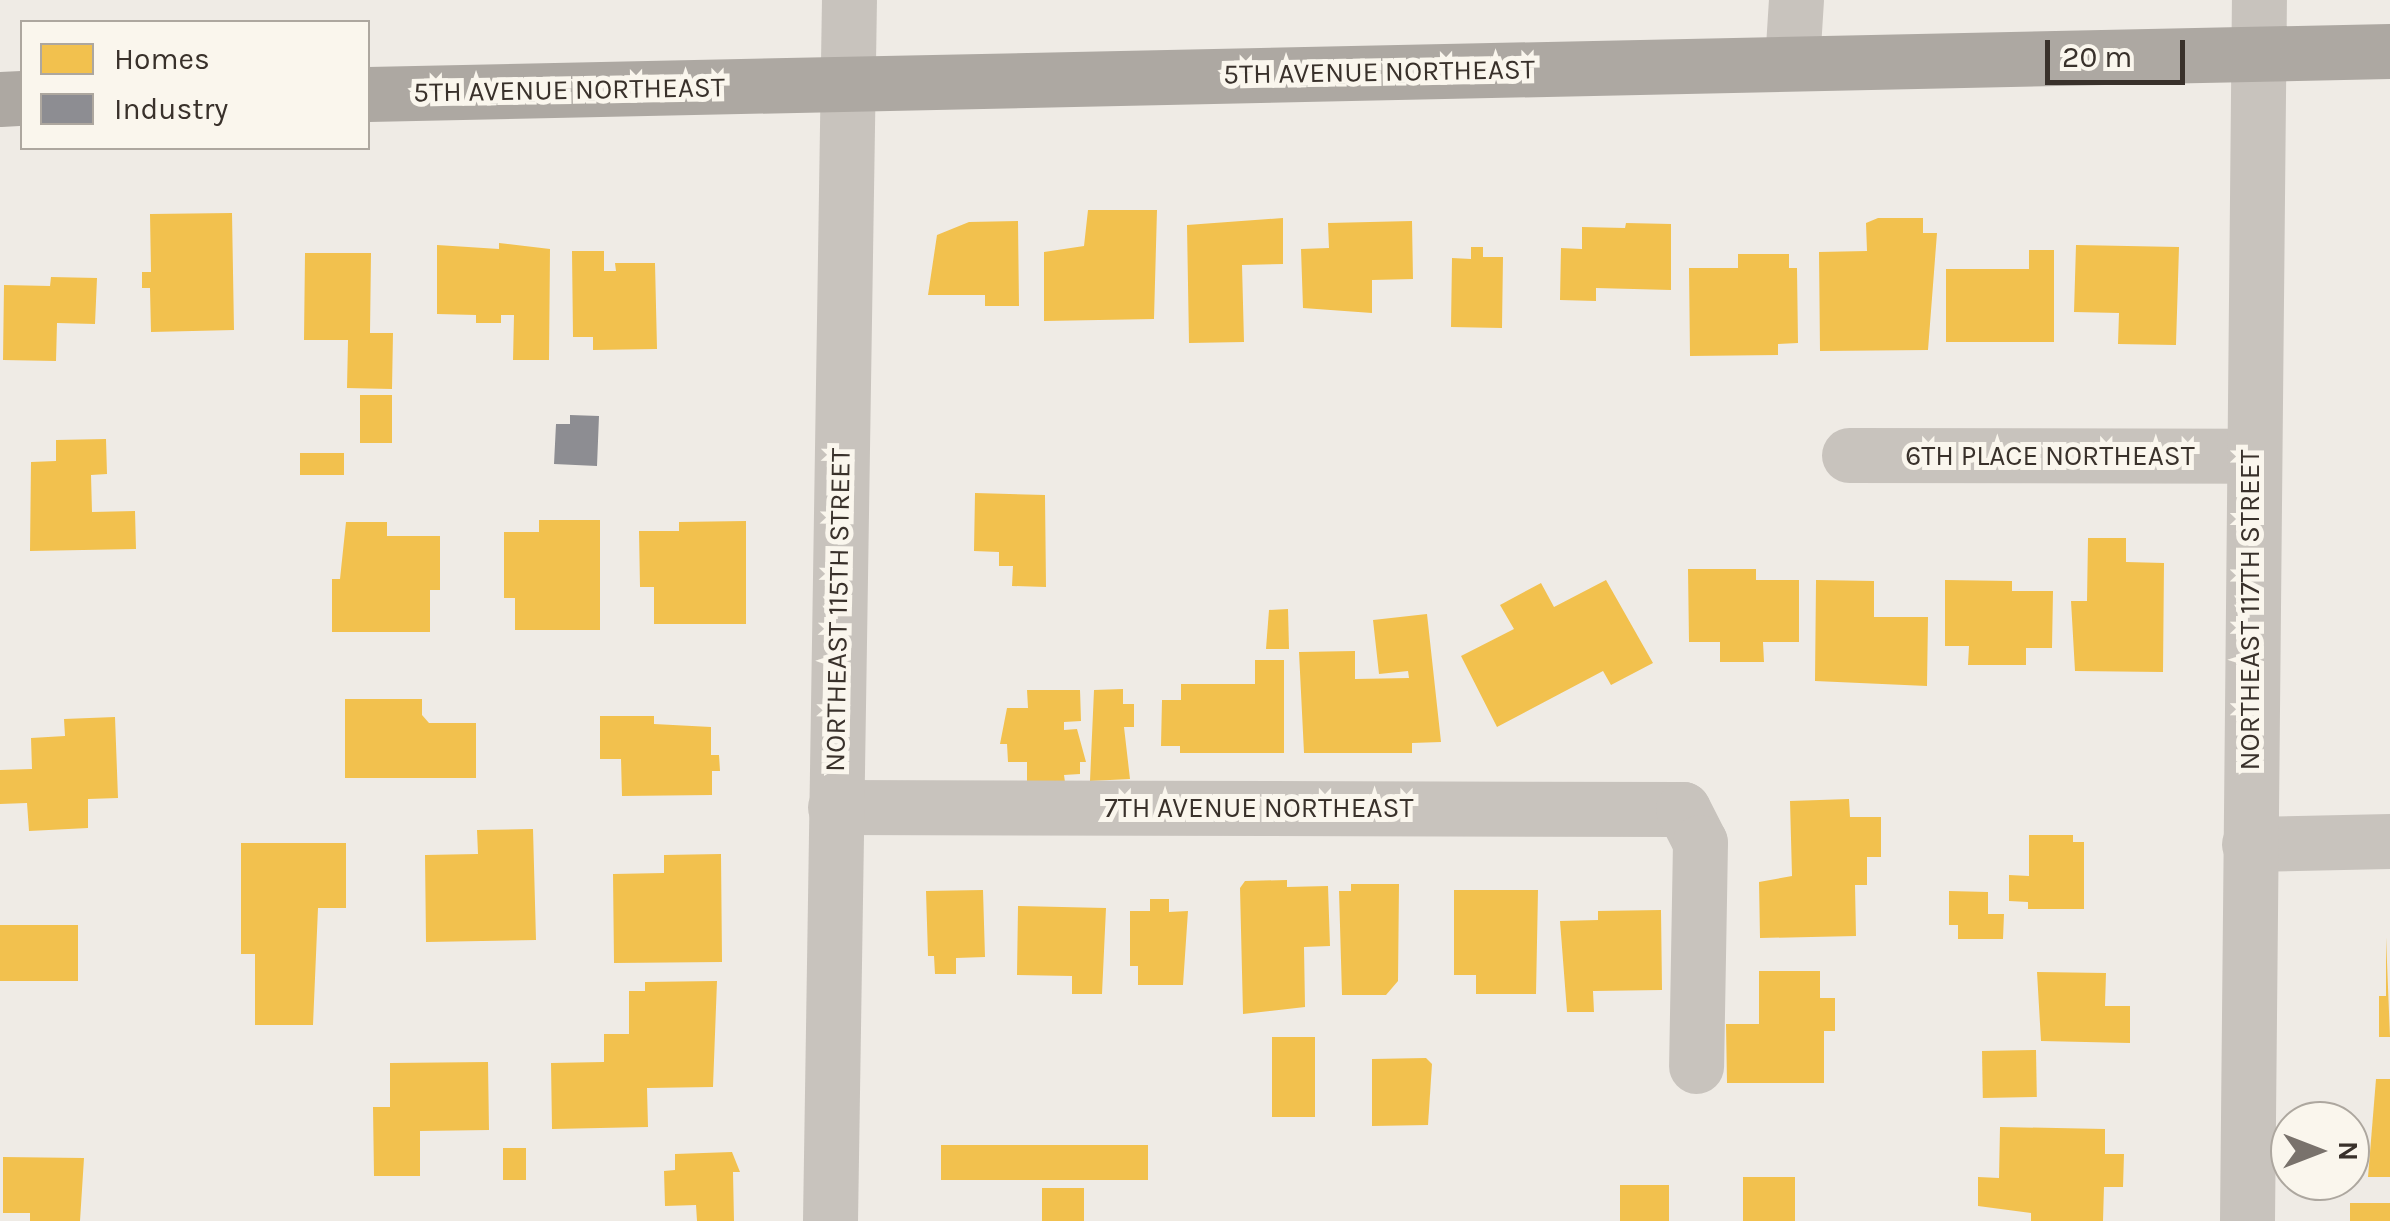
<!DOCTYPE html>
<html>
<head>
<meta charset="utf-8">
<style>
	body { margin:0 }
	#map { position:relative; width:2390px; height:1221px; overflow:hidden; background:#efebe5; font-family:Karla,sans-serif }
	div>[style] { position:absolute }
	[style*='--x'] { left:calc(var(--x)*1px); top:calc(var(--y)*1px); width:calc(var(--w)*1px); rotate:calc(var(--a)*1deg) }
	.homes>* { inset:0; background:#f2c14e; transform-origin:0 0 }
	.industry>* { inset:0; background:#8d8d92 }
	.minor>* { height:55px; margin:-27.5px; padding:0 27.5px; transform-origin:27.5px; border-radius:27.5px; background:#c8c3bd }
	.major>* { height:55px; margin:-27.5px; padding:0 27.5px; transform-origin:27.5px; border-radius:27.5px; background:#ada8a2 }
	span { translate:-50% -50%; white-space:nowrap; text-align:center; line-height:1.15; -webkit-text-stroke:10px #faf6ed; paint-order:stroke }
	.street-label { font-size:28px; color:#39312b }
	.legend { position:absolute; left:20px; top:20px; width:350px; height:130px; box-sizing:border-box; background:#faf6ed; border:2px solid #ada79f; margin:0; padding:12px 18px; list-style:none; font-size:30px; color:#39312b }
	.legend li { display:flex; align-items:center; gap:20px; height:50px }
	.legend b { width:50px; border:2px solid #ada79f }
	.north { position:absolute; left:2270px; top:1101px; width:100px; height:100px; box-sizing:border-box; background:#faf6ed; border:2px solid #ada79f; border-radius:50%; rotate:90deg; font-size:28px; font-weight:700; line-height:40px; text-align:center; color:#39312b }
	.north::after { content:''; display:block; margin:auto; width:35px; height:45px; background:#79726c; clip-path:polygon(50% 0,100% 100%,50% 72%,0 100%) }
	.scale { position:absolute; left:2045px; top:40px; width:140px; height:45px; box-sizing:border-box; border:5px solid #39312b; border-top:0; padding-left:12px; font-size:30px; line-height:35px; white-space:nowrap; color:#39312b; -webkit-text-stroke:8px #faf6ed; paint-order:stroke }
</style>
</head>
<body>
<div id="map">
	<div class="homes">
		<div style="clip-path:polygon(1088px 210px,1157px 210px,1154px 319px,1044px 321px,1044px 252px,1084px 246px)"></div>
		<div style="clip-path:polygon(232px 213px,234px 330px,151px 332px,150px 288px,142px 288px,142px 272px,151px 272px,150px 214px)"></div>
		<div style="clip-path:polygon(1283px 218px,1283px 264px,1242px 265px,1244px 342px,1189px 343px,1187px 225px)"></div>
		<div style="clip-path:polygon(1878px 218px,1923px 218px,1923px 233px,1937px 233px,1928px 350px,1820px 351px,1819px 252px,1867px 251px,1866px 223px)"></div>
		<div style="clip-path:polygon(1018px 221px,1019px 306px,985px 306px,985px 295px,928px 295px,937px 235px,969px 222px)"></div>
		<div style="clip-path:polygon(1412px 221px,1413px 279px,1372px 280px,1372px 313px,1303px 308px,1301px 249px,1329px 248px,1328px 223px)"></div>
		<div style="clip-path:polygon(1626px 223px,1671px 224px,1671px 290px,1596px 288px,1596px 301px,1560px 300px,1561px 248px,1582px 249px,1582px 227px,1625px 228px)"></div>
		<div style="clip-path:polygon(499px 243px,550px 249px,549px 360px,513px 360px,514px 315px,501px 315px,501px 323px,476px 323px,476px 315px,437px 314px,437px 245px,499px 249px)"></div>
		<div style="clip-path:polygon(2076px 245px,2179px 247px,2176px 345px,2118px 344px,2119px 313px,2074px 312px)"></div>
		<div style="clip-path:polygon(1471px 247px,1483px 247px,1483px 257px,1503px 257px,1502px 328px,1451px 327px,1452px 258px,1471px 259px)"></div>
		<div style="clip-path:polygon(2029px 250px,2054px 250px,2054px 342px,1946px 342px,1946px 269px,2029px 269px)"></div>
		<div style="clip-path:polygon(572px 251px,604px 251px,604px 271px,616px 271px,615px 263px,655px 263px,657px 349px,593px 350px,593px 337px,573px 337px)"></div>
		<div style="clip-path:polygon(305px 253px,371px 253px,370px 333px,393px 333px,392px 389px,347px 388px,348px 340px,304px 340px)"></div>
		<div style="clip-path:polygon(1738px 254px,1789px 254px,1789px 268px,1797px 268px,1798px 343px,1778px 344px,1778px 355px,1690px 356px,1689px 268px,1738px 268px)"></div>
		<div style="clip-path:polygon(51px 277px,97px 278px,95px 324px,57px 323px,56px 361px,3px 360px,4px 285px,50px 286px)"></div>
		<div style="left:360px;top:395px;width:32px;height:48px"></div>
		<div style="clip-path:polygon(106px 439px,107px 474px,91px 475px,92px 512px,135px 511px,136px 549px,30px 551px,31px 462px,56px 461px,56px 440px)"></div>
		<div style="left:344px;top:453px;width:22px;height:44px;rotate:90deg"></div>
		<div style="clip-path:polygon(975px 493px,1045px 495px,1046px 587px,1012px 586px,1013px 566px,999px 566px,999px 552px,974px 551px)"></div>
		<div style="clip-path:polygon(539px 520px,600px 520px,600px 630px,515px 630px,515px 598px,504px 598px,504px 532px,539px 532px)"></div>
		<div style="clip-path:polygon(746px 521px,746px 624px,654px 624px,654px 587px,640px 587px,639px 531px,679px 531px,679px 522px)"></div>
		<div style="clip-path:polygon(346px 522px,387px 522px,387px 536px,440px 536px,440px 590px,430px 590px,430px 632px,332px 632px,332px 579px,340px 579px)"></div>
		<div style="clip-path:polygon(2088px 538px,2126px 538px,2126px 562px,2164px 563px,2163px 672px,2075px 671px,2071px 601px,2087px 601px)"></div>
		<div style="clip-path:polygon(1688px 569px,1756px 569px,1756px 580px,1799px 580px,1799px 642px,1763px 642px,1764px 662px,1720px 662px,1720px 642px,1689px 642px)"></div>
		<div style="clip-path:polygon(1606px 580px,1653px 663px,1611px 685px,1603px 671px,1497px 727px,1461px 656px,1514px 629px,1500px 605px,1541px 583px,1554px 607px)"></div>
		<div style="clip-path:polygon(1816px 580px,1874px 581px,1874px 617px,1928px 617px,1927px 686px,1815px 681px)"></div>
		<div style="clip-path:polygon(1945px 580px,2012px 581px,2012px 591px,2053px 591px,2052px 648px,2026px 648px,2026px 665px,1968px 665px,1969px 646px,1945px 646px)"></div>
		<div style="clip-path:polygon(1288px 609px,1289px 649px,1266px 649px,1269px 610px)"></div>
		<div style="clip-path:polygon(1427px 614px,1441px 742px,1412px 743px,1412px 753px,1304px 753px,1299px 652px,1355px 651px,1355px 679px,1409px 678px,1408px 671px,1379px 674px,1373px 620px)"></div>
		<div style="clip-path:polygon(1255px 660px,1284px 660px,1284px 753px,1180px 753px,1180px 746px,1161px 746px,1162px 700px,1181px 700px,1181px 684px,1255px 684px)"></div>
		<div style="clip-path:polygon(1123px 689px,1123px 704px,1134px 704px,1134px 727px,1124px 727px,1130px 779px,1090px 781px,1094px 690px)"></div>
		<div style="clip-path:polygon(1027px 690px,1080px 690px,1081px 721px,1064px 722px,1064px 730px,1077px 729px,1086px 762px,1080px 762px,1080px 774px,1064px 775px,1065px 782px,1027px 783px,1027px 762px,1008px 762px,1007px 744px,1000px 744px,1007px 708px,1028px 708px)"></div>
		<div style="clip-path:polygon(345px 699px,422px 699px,422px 715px,429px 723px,476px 723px,476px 778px,345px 778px)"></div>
		<div style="clip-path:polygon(600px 716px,654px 716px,654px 724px,711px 727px,711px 755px,719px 755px,720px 771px,712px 771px,712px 795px,622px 796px,621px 759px,600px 759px)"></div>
		<div style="clip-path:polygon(115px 717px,118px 798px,88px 799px,88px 828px,29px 831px,27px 803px,0 804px,0 770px,32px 769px,31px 738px,65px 736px,64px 719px)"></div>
		<div style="clip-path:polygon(1849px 799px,1850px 817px,1881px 817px,1881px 857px,1867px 857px,1867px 885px,1855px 885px,1856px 936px,1760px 938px,1759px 882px,1792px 876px,1790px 801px)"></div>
		<div style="clip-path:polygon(533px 829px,536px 940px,426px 942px,425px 855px,478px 854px,477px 830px)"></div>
		<div style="clip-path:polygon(2029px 835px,2073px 835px,2073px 842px,2084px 842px,2084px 909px,2028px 909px,2028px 902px,2009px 901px,2009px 875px,2029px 876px)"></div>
		<div style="clip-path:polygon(241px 843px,346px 843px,346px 908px,318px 908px,313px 1025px,255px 1025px,255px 954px,241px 954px)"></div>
		<div style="clip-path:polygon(721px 854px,722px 962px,614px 963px,613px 874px,664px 873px,664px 855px)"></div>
		<div style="clip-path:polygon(1287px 880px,1287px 887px,1328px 886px,1330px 946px,1304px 947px,1305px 1007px,1243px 1014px,1240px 888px,1245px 881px)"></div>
		<div style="clip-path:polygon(1351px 884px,1399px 884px,1398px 981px,1386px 995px,1342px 995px,1339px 891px,1351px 891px)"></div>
		<div style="clip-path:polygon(983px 890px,985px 957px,956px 958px,956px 974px,935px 974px,934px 956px,928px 956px,926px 891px)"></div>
		<div style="clip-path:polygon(1454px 890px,1538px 890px,1536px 994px,1476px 994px,1476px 975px,1454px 975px)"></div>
		<div style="clip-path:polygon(1949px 891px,1988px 892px,1988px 914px,2004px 914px,2003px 939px,1958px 939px,1958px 925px,1949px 925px)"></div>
		<div style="clip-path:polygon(1150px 899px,1169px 899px,1169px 912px,1188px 911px,1183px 985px,1138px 985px,1138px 966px,1130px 966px,1130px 911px,1150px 911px)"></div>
		<div style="clip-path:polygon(1018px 906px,1106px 908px,1102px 994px,1072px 994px,1072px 976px,1017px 975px)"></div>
		<div style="clip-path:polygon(1661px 910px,1662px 990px,1593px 991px,1594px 1012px,1567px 1012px,1560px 921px,1598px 920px,1598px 911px)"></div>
		<div style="left:0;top:925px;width:78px;height:56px"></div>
		<div style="clip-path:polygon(2386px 937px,2390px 1037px,2379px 1037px,2379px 996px,2386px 996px)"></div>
		<div style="clip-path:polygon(1759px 971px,1820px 971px,1820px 998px,1835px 998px,1835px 1031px,1824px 1031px,1824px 1083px,1727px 1083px,1726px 1024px,1759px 1024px)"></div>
		<div style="clip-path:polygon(2037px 972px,2106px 973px,2105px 1006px,2130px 1006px,2130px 1043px,2041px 1041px)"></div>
		<div style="clip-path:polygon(717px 981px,713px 1087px,647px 1088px,648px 1127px,552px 1129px,551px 1063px,604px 1062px,604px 1034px,629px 1034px,629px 991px,645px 991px,645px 982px)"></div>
		<div style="left:1272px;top:1037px;width:43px;height:80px"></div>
		<div style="left:2036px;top:1050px;width:47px;height:54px;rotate:89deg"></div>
		<div style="clip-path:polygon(1426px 1058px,1432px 1064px,1428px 1125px,1372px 1126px,1372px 1059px)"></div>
		<div style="clip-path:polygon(488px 1062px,489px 1130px,420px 1131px,420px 1176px,374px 1176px,373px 1107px,390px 1107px,390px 1063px)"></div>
		<div style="clip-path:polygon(2376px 1079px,2390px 1079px,2390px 1177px,2368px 1177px)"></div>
		<div style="clip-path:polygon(2000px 1127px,2105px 1129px,2105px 1154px,2124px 1154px,2123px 1187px,2104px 1187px,2103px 1221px,2031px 1221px,2031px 1213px,1978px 1206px,1978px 1177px,1999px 1178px)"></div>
		<div style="left:1148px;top:1145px;width:35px;height:207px;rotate:90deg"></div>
		<div style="left:503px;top:1148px;width:23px;height:32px"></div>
		<div style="clip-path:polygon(732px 1152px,740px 1172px,733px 1172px,734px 1221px,697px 1221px,696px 1205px,665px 1206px,664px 1171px,675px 1170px,675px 1154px)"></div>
		<div style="clip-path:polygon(3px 1157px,84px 1158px,80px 1221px,30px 1221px,30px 1213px,3px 1213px)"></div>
		<div style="left:1795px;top:1177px;width:44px;height:52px;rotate:90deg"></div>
		<div style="left:1620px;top:1185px;width:49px;height:36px"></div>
		<div style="left:1042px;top:1188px;width:42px;height:33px"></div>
		<div style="left:2350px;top:1203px;width:40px;height:18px"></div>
	</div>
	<div class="industry">
		<div style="clip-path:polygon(570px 415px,599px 416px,597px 466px,554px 464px,556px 424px,570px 424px)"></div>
	</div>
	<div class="minor">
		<div style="--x:1792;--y:63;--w:63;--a:-86.4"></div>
		<div style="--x:1849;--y:455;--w:402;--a:0.1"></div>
		<div style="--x:835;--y:807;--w:848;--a:0.14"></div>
		<div style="--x:1683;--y:809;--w:37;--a:63"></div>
		<div style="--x:1700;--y:842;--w:224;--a:91"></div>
		<div style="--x:2249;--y:844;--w:141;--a:-1.2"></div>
		<div style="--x:830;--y:1221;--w:1221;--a:-89.11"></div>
		<div style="--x:2247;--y:1221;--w:1221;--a:-89.44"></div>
	</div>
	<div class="major">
		<div style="--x:368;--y:94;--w:2022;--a:-1.22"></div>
		<div style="--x:0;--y:99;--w:22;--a:-3"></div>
	</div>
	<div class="street-label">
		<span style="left:1379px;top:72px;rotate:-1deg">5TH AVENUE NORTHEAST</span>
		<span style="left:569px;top:90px;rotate:-1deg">5TH AVENUE NORTHEAST</span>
		<span style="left:2050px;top:456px">6TH PLACE NORTHEAST</span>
		<span style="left:838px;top:610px;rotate:-89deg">NORTHEAST 115TH STREET</span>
		<span style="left:2250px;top:610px;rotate:-90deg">NORTHEAST 117TH STREET</span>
		<span style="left:1259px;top:808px">7TH AVENUE NORTHEAST</span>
	</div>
	<ul class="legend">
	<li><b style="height:28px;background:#f2c14e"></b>Homes</li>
	<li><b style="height:28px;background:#8d8d92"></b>Industry</li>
	</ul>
	<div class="north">N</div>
	<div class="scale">20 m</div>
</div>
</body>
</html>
